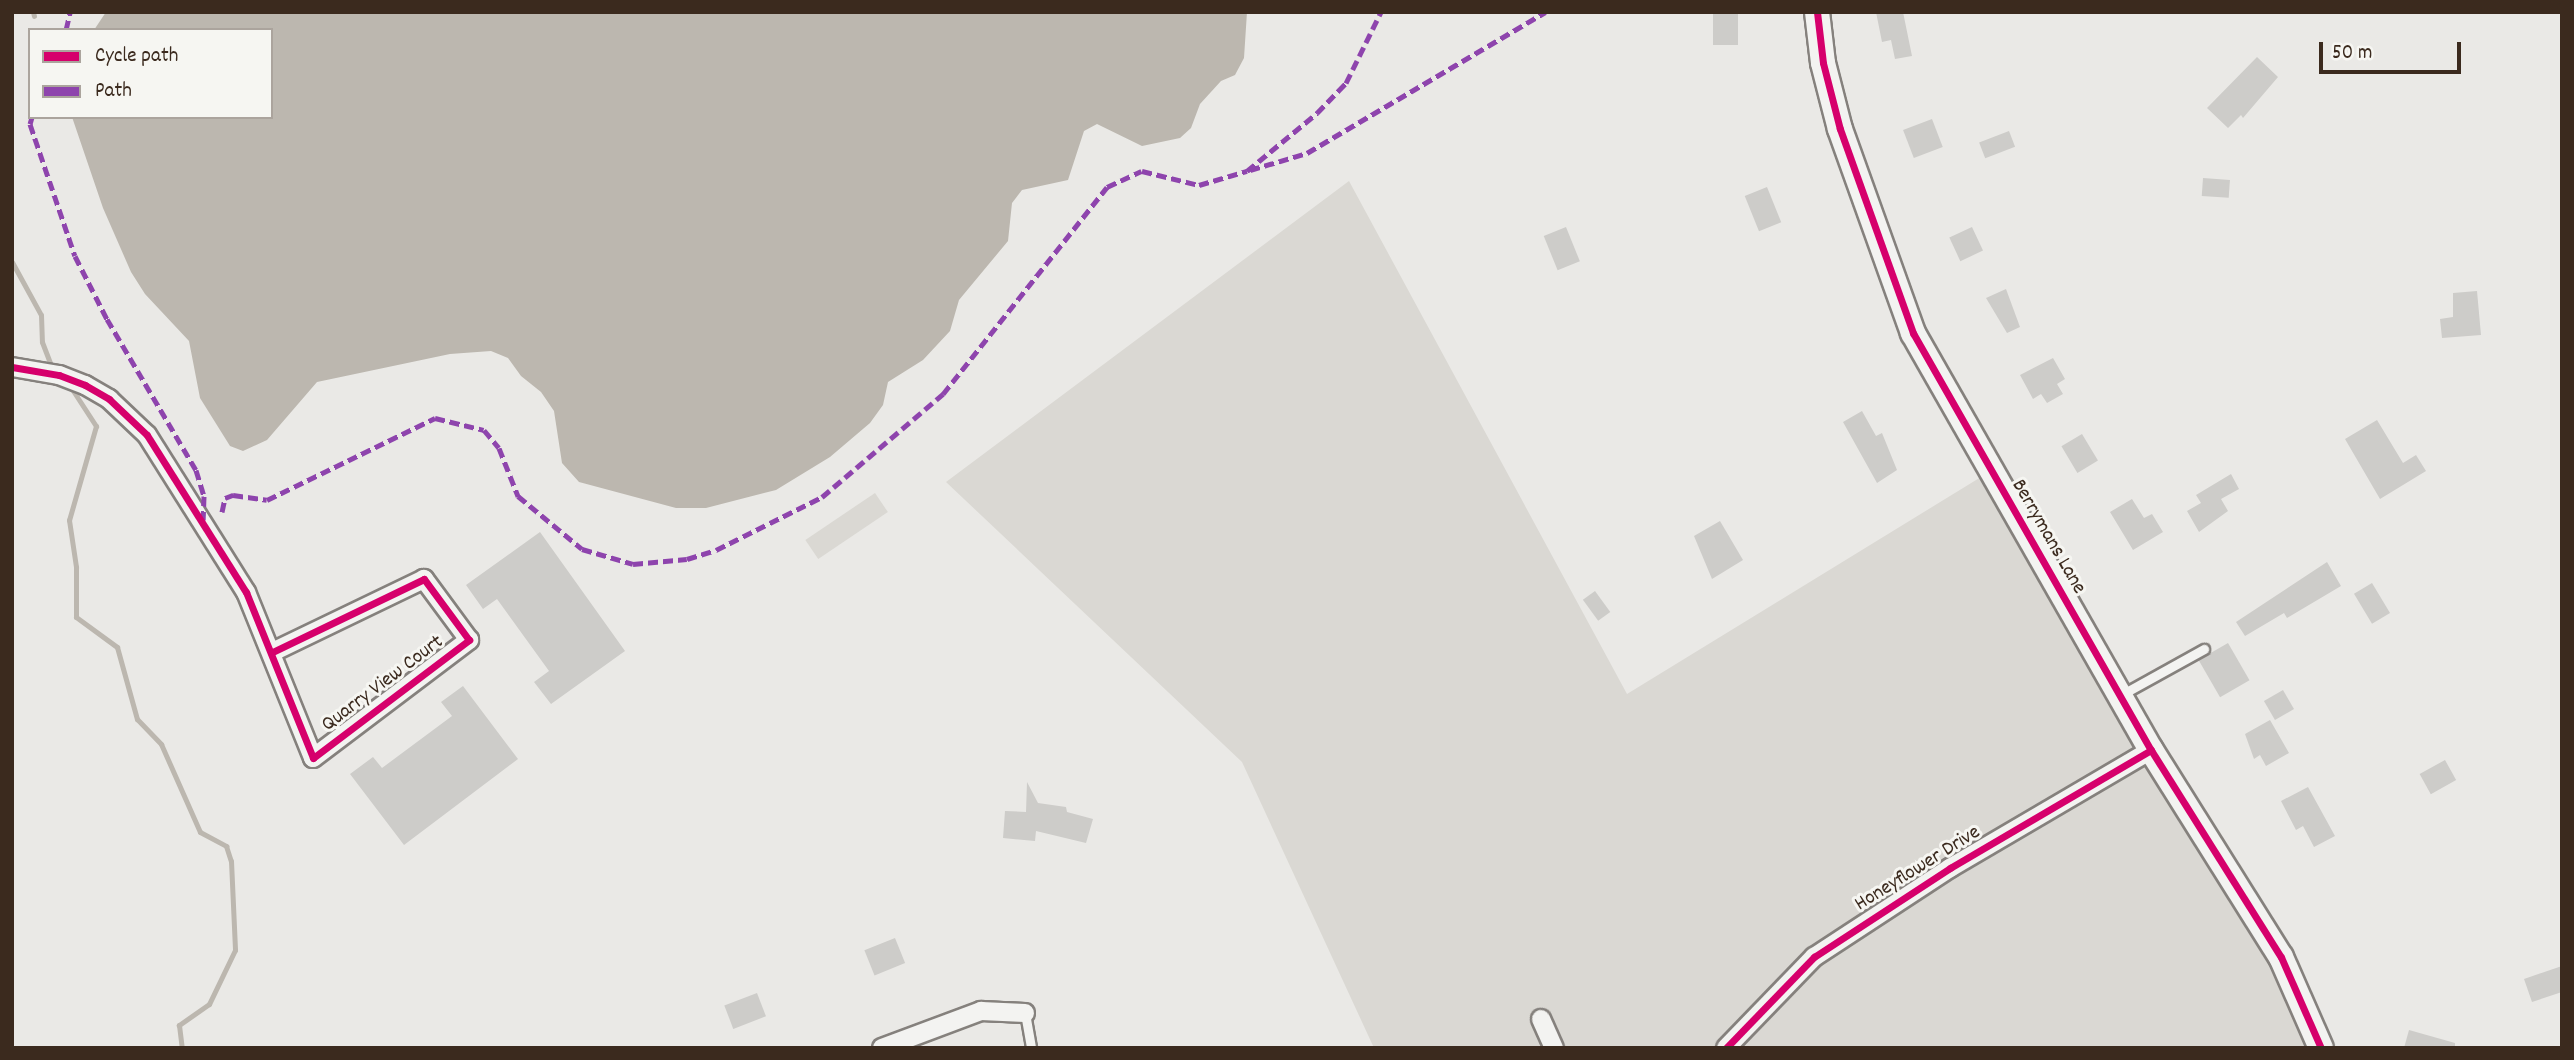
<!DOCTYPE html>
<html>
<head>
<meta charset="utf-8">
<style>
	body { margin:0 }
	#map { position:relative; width:2574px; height:1060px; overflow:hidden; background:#eae9e6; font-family:Dekko,sans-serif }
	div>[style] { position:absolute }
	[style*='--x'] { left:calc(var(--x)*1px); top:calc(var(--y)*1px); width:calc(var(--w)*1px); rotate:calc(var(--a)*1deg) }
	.green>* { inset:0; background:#dad8d3; transform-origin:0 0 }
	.water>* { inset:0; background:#bcb7af }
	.stream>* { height:5px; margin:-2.5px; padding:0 2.5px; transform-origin:2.5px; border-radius:2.5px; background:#bcb7af }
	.building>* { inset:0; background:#cdccc9; transform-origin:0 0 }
	.roads { filter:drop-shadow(2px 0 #85817d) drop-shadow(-2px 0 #85817d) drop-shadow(0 2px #85817d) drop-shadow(0 -2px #85817d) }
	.lane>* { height:9px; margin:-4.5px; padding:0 4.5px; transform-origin:4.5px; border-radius:4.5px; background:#f3f3f1 }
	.street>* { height:18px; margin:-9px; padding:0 9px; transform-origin:9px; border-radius:9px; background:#f3f3f1 }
	.secondary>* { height:24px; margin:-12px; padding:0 12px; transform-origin:12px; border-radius:12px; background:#f3f3f1 }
	.quiet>* { height:5px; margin-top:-2.5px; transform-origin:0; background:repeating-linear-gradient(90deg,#8e44ad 0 10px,transparent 0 15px) }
	.cycleway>* { height:7px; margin:-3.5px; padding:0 3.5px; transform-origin:3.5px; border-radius:3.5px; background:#d6006c }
	span { translate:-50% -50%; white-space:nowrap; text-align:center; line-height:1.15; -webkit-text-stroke:6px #f6f6f2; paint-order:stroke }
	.street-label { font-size:21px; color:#3b2a1e }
	.frame { position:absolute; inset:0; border:14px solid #3b2a1e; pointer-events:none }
	.legend { position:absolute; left:28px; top:28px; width:245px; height:91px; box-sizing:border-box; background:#f6f6f2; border:2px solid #aba49d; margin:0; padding:9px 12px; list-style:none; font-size:21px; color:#3b2a1e }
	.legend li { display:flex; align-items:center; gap:14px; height:35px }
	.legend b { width:35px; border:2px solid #aba49d }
	.scale { position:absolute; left:2319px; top:42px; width:142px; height:32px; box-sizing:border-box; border:4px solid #3b2a1e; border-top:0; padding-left:9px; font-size:21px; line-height:24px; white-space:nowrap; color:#3b2a1e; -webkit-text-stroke:5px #f6f6f2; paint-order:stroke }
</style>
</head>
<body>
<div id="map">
	<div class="green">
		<div style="clip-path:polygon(1349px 181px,1627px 694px,1981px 477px,2271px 962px,2312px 1048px,1374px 1048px,1242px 762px,946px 482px)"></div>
		<div style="left:875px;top:493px;width:23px;height:84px;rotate:56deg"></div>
	</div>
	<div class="water">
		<div style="clip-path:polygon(106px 12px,1247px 12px,1244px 58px,1235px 75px,1221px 81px,1200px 104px,1191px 128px,1180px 138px,1142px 146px,1097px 124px,1084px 131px,1068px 180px,1022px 190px,1012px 203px,1008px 241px,959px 300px,950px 331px,923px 360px,888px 382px,883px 405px,870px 423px,830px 457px,776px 490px,706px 508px,676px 508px,579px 482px,562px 463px,554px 411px,541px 392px,521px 376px,508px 358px,491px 351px,450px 354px,317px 382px,267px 440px,243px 451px,230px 446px,200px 398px,189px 341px,145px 294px,131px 272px,103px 208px,72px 117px,271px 117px,271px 30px,94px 30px)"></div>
	</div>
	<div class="stream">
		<div style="--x:33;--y:12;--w:4;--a:76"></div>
		<div style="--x:12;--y:262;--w:60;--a:61.3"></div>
		<div style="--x:41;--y:315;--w:27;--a:88"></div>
		<div style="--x:42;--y:342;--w:30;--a:69"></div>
		<div style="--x:70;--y:386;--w:48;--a:57"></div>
		<div style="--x:96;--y:426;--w:98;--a:106"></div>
		<div style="--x:69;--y:520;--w:48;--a:81.5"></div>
		<div style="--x:76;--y:567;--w:50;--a:90"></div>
		<div style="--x:76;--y:617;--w:51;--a:36.2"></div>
		<div style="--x:117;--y:647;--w:75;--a:74.5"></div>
		<div style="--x:137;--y:719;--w:35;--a:46"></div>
		<div style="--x:161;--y:744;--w:96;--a:66.1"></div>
		<div style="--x:200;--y:832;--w:30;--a:28"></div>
		<div style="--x:226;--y:846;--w:16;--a:72"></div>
		<div style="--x:231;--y:861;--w:89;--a:87.4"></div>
		<div style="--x:235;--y:950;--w:60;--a:115.7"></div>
		<div style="--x:209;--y:1004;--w:37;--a:145"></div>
		<div style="--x:179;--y:1025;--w:23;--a:83"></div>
	</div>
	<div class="building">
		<div style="left:1713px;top:12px;width:25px;height:33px"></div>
		<div style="clip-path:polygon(1876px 12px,1903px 12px,1912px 56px,1895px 59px,1891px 40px,1882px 42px)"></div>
		<div style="clip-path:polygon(2257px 57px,2278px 77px,2243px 118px,2241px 115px,2228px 128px,2207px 108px)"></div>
		<div style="left:1932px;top:119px;width:30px;height:31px;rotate:69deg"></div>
		<div style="left:2009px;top:131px;width:17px;height:32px;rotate:69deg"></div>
		<div style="left:2203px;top:178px;width:27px;height:18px;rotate:4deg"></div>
		<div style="left:1767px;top:187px;width:38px;height:24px;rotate:68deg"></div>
		<div style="left:1566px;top:227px;width:37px;height:24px;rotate:68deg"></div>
		<div style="left:1972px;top:227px;width:26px;height:25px;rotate:65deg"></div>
		<div style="clip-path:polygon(2006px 289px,2020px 327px,2007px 333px,1986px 298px)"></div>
		<div style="clip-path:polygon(2477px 291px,2481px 335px,2442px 338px,2440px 319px,2453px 317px,2453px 293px)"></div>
		<div style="clip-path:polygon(2053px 358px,2065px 379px,2057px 384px,2063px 394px,2047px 403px,2041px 394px,2033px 399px,2020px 375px)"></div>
		<div style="clip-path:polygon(1862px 411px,1876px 436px,1882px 433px,1897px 470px,1877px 483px,1843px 422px)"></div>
		<div style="clip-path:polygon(2377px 420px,2403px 463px,2416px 455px,2426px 471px,2380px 499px,2345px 439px)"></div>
		<div style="left:2082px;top:434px;width:31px;height:24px;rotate:59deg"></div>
		<div style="clip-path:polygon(2231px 474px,2239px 489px,2221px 499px,2228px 511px,2199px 532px,2187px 511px,2201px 503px,2196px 495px)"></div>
		<div style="clip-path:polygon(2132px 499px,2144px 518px,2152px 514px,2163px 532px,2133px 550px,2110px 512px)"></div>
		<div style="clip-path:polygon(1720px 521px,1743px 560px,1712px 579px,1694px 536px)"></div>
		<div style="clip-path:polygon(540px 532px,625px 651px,551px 704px,534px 682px,549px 671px,497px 599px,483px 609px,466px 585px)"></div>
		<div style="clip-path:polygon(2327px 562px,2341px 586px,2287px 618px,2284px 613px,2245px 636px,2236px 622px)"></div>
		<div style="left:2372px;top:583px;width:35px;height:21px;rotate:59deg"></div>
		<div style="left:1595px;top:591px;width:26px;height:15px;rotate:54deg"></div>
		<div style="left:2228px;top:643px;width:43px;height:34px;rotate:60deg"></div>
		<div style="clip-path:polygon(463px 686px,518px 759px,404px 845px,350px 774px,373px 757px,382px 768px,452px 716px,441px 702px)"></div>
		<div style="left:2283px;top:690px;width:22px;height:22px;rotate:60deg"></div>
		<div style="clip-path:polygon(2270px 720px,2289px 753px,2266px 766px,2260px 755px,2254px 759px,2245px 734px)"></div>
		<div style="left:2445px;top:760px;width:23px;height:29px;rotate:61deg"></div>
		<div style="clip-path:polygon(1027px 782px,1038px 803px,1066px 807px,1067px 812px,1093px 819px,1086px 843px,1036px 831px,1035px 841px,1003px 838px,1005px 811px,1026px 812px)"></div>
		<div style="clip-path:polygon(2308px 787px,2335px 836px,2314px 847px,2303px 826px,2296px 830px,2281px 801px)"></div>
		<div style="left:895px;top:938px;width:27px;height:33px;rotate:68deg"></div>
		<div style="clip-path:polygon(2562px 966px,2562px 992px,2532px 1002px,2524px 979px)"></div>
		<div style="left:757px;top:993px;width:25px;height:35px;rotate:69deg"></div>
		<div style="clip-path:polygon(2409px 1030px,2455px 1043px,2455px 1048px,2404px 1048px)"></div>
	</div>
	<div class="roads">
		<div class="lane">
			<div style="--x:2121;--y:695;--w:95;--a:-29"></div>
			<div style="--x:1025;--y:1013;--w:36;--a:80"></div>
		</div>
		<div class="street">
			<div style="--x:12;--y:367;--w:48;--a:9.7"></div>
			<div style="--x:59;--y:375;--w:28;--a:21"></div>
			<div style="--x:85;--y:385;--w:28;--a:30"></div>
			<div style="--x:109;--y:399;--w:52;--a:43.5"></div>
			<div style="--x:147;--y:435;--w:186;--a:57.8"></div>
			<div style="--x:246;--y:592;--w:179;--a:68"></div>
			<div style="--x:313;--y:758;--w:196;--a:-37.1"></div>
			<div style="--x:469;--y:640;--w:76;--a:-126.4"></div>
			<div style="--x:424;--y:579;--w:169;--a:154.3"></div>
			<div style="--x:1541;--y:1019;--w:32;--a:66"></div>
			<div style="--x:882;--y:1048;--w:106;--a:-20.5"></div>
			<div style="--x:981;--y:1011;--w:44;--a:2.6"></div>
			<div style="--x:1726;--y:1048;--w:127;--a:-46"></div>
			<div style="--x:1814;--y:957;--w:163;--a:-33.2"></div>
			<div style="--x:1950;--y:868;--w:233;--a:-30.4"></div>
		</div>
		<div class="secondary">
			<div style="--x:1817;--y:12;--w:51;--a:83.3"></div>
			<div style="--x:1823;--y:63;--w:68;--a:75.6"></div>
			<div style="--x:1840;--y:129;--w:217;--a:70.3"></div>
			<div style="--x:1913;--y:333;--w:480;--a:60.3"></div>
			<div style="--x:2151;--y:750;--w:244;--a:57.9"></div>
			<div style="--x:2281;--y:957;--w:99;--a:66.3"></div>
		</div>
	</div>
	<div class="quiet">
		<div style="--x:66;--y:30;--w:18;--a:-77"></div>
		<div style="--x:32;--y:117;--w:7;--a:106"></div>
		<div style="--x:30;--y:124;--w:139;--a:71.2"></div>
		<div style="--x:75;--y:256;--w:71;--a:63.1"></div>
		<div style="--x:107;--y:319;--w:175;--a:59.5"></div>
		<div style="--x:196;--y:470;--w:27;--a:73"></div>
		<div style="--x:204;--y:496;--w:24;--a:92"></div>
		<div style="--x:1250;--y:170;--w:59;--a:-16.6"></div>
		<div style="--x:1307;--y:153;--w:277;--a:-30.6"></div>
		<div style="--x:222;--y:512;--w:14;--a:-78"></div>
		<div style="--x:225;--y:498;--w:9;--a:-21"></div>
		<div style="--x:233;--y:495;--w:34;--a:8"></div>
		<div style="--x:267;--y:500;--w:187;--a:-26"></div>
		<div style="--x:435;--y:418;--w:50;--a:13.8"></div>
		<div style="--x:484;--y:430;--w:23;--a:50"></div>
		<div style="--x:499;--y:448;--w:52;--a:68.4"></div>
		<div style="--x:518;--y:496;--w:83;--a:39.6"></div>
		<div style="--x:582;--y:549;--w:53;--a:16.4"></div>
		<div style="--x:633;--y:564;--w:54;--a:-5.3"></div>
		<div style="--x:687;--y:559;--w:30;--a:-17"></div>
		<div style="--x:716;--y:550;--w:119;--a:-26.6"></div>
		<div style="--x:822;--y:497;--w:159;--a:-40.4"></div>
		<div style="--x:943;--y:394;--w:264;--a:-51.6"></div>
		<div style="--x:1107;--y:187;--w:38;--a:-25"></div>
		<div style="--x:1142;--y:171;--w:59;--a:13.8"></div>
		<div style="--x:1199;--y:185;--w:50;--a:-16.3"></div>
		<div style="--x:1247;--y:171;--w:91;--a:-39.6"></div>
		<div style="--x:1317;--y:113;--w:42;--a:-46"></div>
		<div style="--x:1346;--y:83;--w:79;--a:-63.8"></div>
	</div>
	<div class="cycleway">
		<div style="--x:1817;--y:12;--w:51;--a:83.3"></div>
		<div style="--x:1823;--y:63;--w:68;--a:75.6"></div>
		<div style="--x:1840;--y:129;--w:217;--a:70.3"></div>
		<div style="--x:1913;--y:333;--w:480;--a:60.3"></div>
		<div style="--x:2151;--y:750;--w:244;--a:57.9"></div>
		<div style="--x:2281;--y:957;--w:99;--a:66.3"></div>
		<div style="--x:12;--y:367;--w:48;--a:9.7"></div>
		<div style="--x:59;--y:375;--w:28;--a:21"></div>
		<div style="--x:85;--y:385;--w:28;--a:30"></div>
		<div style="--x:109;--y:399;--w:52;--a:43.5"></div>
		<div style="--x:147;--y:435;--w:186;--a:57.8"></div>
		<div style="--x:246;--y:592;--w:179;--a:68"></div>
		<div style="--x:313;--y:758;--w:196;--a:-37.1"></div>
		<div style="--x:469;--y:640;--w:76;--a:-126.4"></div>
		<div style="--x:424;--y:579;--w:169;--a:154.3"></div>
		<div style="--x:1726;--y:1048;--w:127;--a:-46"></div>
		<div style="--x:1814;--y:957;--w:163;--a:-33.2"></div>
		<div style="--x:1950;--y:868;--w:233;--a:-30.4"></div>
	</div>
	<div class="street-label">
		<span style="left:2048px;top:537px;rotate:60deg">Berrymans Lane</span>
		<span style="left:383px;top:684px;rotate:-37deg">Quarry View Court</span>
		<span style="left:1918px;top:869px;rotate:-32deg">Honeyflower Drive</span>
	</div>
	<div class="frame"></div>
	<ul class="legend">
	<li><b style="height:9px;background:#d6006c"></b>Cycle path</li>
	<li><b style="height:9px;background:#8e44ad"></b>Path</li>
	</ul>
	<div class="scale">50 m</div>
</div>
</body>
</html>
